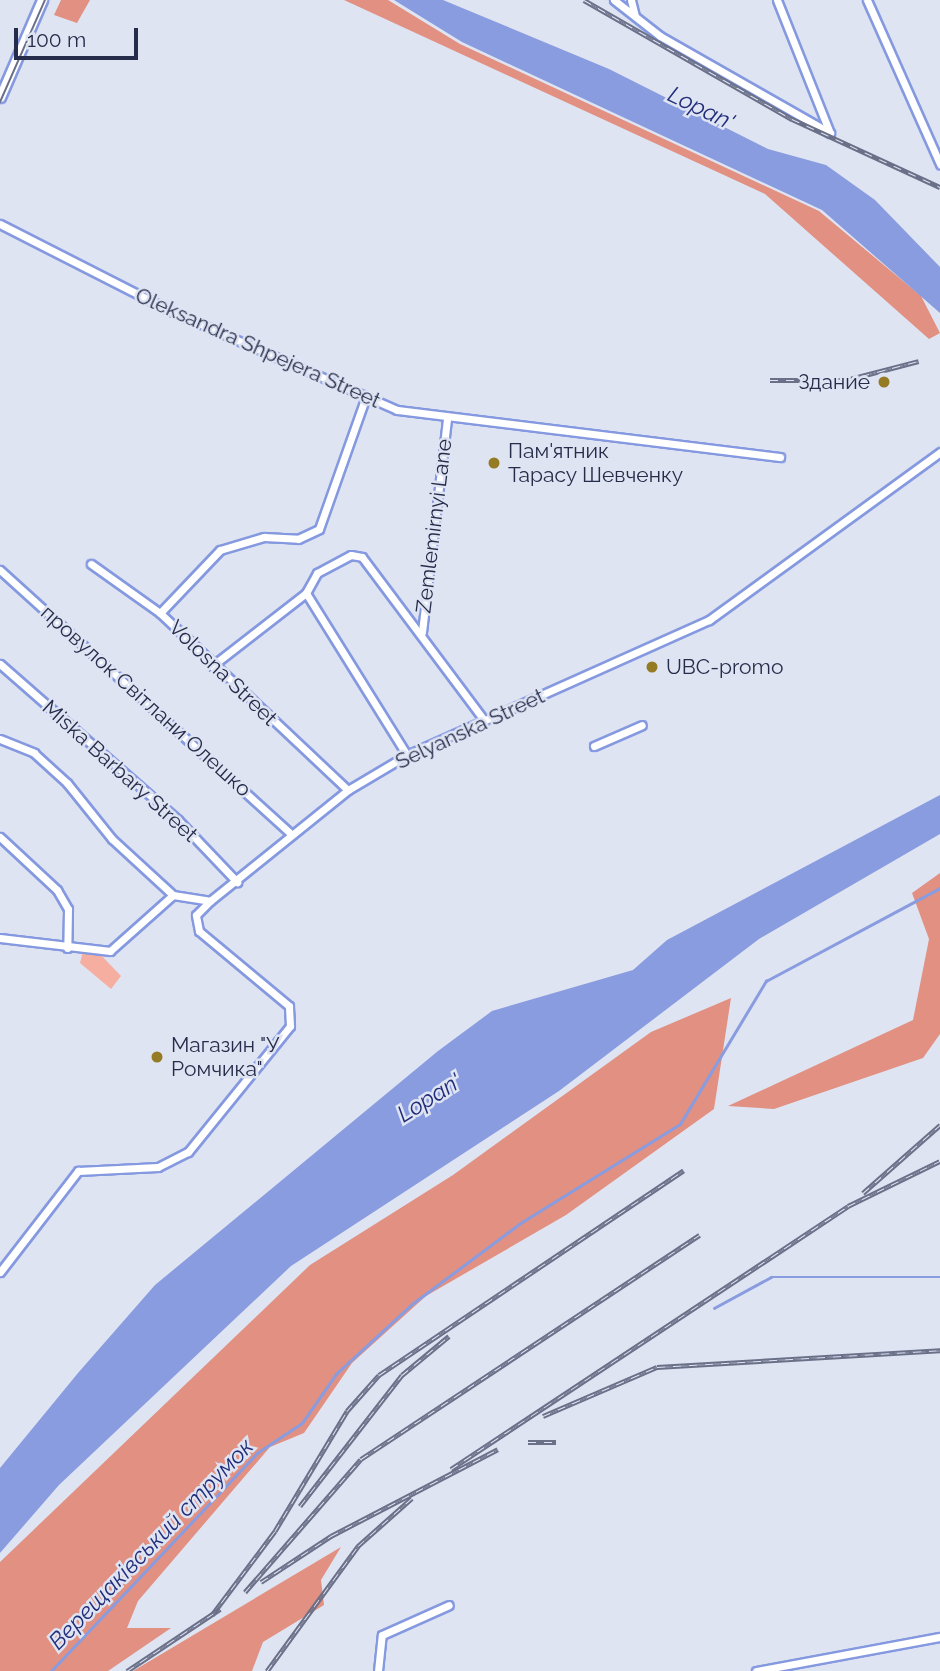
<!DOCTYPE html>
<html>
<head>
<meta charset="utf-8">
<style>
	body { margin:0 }
	#map { position:relative; width:940px; height:1671px; overflow:hidden; background:#dfe4f3; font-family:Raleway,sans-serif }
	div>[style] { position:absolute }
	[style*='--x'] { left:calc(var(--x)*1px); top:calc(var(--y)*1px); width:calc(var(--w)*1px); rotate:calc(var(--a)*1deg) }
	.green>* { inset:0; background:#f5aea0 }
	.forest>* { inset:0; background:#e19081 }
	.water>* { inset:0; background:#899cdf }
	.stream>* { height:2.5px; margin:-1.25px; padding:0 1.25px; transform-origin:1.25px; border-radius:1.25px; background:#899cdf }
	.roads { filter:drop-shadow(2px 0 #8599e0) drop-shadow(-2px 0 #8599e0) drop-shadow(0 2px #8599e0) drop-shadow(0 -2px #8599e0) }
	.minor>* { height:7px; margin:-3.5px; padding:0 3.5px; transform-origin:3.5px; border-radius:3.5px; background:#fff }
	.tertiary>* { height:9px; margin:-4.5px; padding:0 4.5px; transform-origin:4.5px; border-radius:4.5px; background:#fff }
	.tram>* { height:2px; margin:-1px; padding:0 1px; transform-origin:1px; border-radius:1px; background:#6a7088 }
	.rail>* { height:5px; margin-top:-2.5px; transform-origin:0; background:repeating-linear-gradient(90deg,#dfe4f3 0 8px,#6a7088 0 16px); box-sizing:border-box; border-block:2px solid #6a7088 }
	.dots>* { width:19px; height:19px; translate:-50% -50%; box-sizing:border-box; border:4px solid #dfe4f3; border-radius:50% }
	span { translate:-50% -50%; white-space:nowrap; text-align:center; line-height:1.15; -webkit-text-stroke:5px #dfe4f3; paint-order:stroke }
	.street-label { font-size:21px; color:#262d4a }
	.poi-label { font-size:21px; color:#262d4a }
	.right { translate:-100% -50%; text-align:right }
	.left { translate:0 -50%; text-align:left }
	.water-label { font-size:23px; color:#222d7a; font-style:italic }
	.scale { position:absolute; left:14px; top:28px; width:124px; height:32px; box-sizing:border-box; border:4px solid #262d4a; border-top:0; padding-left:9px; font-size:21px; line-height:24px; white-space:nowrap; color:#262d4a; -webkit-text-stroke:5px #dfe4f3; paint-order:stroke }
</style>
</head>
<body>
<div id="map">
	<div class="green">
		<div style="clip-path:polygon(83px 951px,98px 952px,121px 976px,111px 989px,80px 963px)"></div>
	</div>
	<div class="forest">
		<div style="clip-path:polygon(61px 0,90px 0,77px 23px,54px 15px)"></div>
		<div style="clip-path:polygon(344px 0,388px 0,460px 44px,819px 211px,921px 296px,940px 333px,929px 339px,765px 194px)"></div>
		<div style="clip-path:polygon(940px 873px,940px 1034px,923px 1058px,774px 1109px,728px 1106px,913px 1020px,929px 939px,912px 893px)"></div>
		<div style="clip-path:polygon(731px 998px,714px 1109px,566px 1215px,426px 1296px,352px 1363px,304px 1433px,270px 1447px,138px 1601px,127px 1628px,171px 1628px,108px 1671px,0 1671px,0 1562px,310px 1265px,453px 1175px,651px 1032px)"></div>
		<div style="clip-path:polygon(341px 1547px,321px 1580px,324px 1605px,263px 1642px,252px 1671px,133px 1671px)"></div>
	</div>
	<div class="water">
		<div style="clip-path:polygon(394px 0,443px 0,609px 69px,768px 149px,826px 165px,875px 200px,940px 267px,940px 313px,822px 210px,462px 42px)"></div>
		<div style="clip-path:polygon(940px 795px,940px 834px,759px 939px,559px 1091px,291px 1266px,59px 1485px,0 1553px,0 1468px,78px 1373px,155px 1285px,438px 1051px,492px 1011px,633px 970px,667px 940px)"></div>
	</div>
	<div class="stream">
		<div style="--x:714;--y:1308;--w:65;--a:-28.5"></div>
		<div style="--x:771;--y:1277;--w:169;--a:0"></div>
		<div style="--x:51;--y:1671;--w:300;--a:-46.6"></div>
		<div style="--x:257;--y:1453;--w:54;--a:-33.7"></div>
		<div style="--x:302;--y:1423;--w:60;--a:-55.2"></div>
		<div style="--x:336;--y:1374;--w:103;--a:-42.6"></div>
		<div style="--x:412;--y:1304;--w:137;--a:-36.7"></div>
		<div style="--x:522;--y:1222;--w:186;--a:-31.8"></div>
		<div style="--x:680;--y:1124;--w:167;--a:-59"></div>
		<div style="--x:766;--y:981;--w:197;--a:-28.1"></div>
	</div>
	<div class="roads">
		<div class="minor">
			<div style="--x:614;--y:0;--w:58;--a:38"></div>
			<div style="--x:660;--y:36;--w:196;--a:29.7"></div>
			<div style="--x:631;--y:0;--w:16;--a:76"></div>
			<div style="--x:777;--y:0;--w:143;--a:68.3"></div>
			<div style="--x:867;--y:0;--w:180;--a:66"></div>
			<div style="--x:0;--y:224;--w:194;--a:27"></div>
			<div style="--x:173;--y:312;--w:244;--a:23.6"></div>
			<div style="--x:397;--y:410;--w:386;--a:7"></div>
			<div style="--x:91;--y:564;--w:85;--a:35.4"></div>
			<div style="--x:160;--y:613;--w:258;--a:43.3"></div>
			<div style="--x:0;--y:570;--w:393;--a:42.2"></div>
			<div style="--x:306;--y:593;--w:191;--a:58.1"></div>
			<div style="--x:160;--y:613;--w:87;--a:-46.4"></div>
			<div style="--x:220;--y:550;--w:46;--a:-16.5"></div>
			<div style="--x:264;--y:537;--w:34;--a:3"></div>
			<div style="--x:298;--y:539;--w:23;--a:-25"></div>
			<div style="--x:319;--y:529;--w:138;--a:-70.5"></div>
			<div style="--x:422;--y:632;--w:214;--a:-83.3"></div>
			<div style="--x:0;--y:664;--w:237;--a:41.2"></div>
			<div style="--x:178;--y:820;--w:86;--a:46.4"></div>
			<div style="--x:212;--y:666;--w:119;--a:-37.8"></div>
			<div style="--x:306;--y:593;--w:23;--a:-61"></div>
			<div style="--x:317;--y:573;--w:38;--a:-28"></div>
			<div style="--x:351;--y:555;--w:11;--a:10"></div>
			<div style="--x:362;--y:557;--w:202;--a:53.2"></div>
			<div style="--x:0;--y:739;--w:37;--a:22"></div>
			<div style="--x:34;--y:753;--w:45;--a:42.3"></div>
			<div style="--x:67;--y:783;--w:72;--a:51.2"></div>
			<div style="--x:112;--y:839;--w:83;--a:42.6"></div>
			<div style="--x:594;--y:746;--w:52;--a:-23.6"></div>
			<div style="--x:0;--y:837;--w:78;--a:42.9"></div>
			<div style="--x:57;--y:890;--w:22;--a:60"></div>
			<div style="--x:68;--y:909;--w:39;--a:91"></div>
			<div style="--x:0;--y:938;--w:111;--a:6.7"></div>
			<div style="--x:110;--y:951;--w:84;--a:-41.6"></div>
			<div style="--x:173;--y:895;--w:37;--a:9"></div>
			<div style="--x:210;--y:901;--w:177;--a:-38.8"></div>
			<div style="--x:348;--y:790;--w:69;--a:-30.7"></div>
			<div style="--x:407;--y:755;--w:331;--a:-24.1"></div>
			<div style="--x:709;--y:620;--w:286;--a:-36"></div>
			<div style="--x:0;--y:1272;--w:128;--a:-52.3"></div>
			<div style="--x:78;--y:1171;--w:80;--a:-2.9"></div>
			<div style="--x:158;--y:1167;--w:34;--a:-27"></div>
			<div style="--x:188;--y:1152;--w:162;--a:-51"></div>
			<div style="--x:290;--y:1026;--w:20;--a:-93"></div>
			<div style="--x:289;--y:1006;--w:117;--a:-140.2"></div>
			<div style="--x:199;--y:931;--w:16;--a:-101"></div>
			<div style="--x:196;--y:915;--w:20;--a:-45"></div>
			<div style="--x:378;--y:1671;--w:36;--a:-84"></div>
			<div style="--x:382;--y:1635;--w:73;--a:-24.1"></div>
			<div style="--x:756;--y:1671;--w:187;--a:-10.5"></div>
		</div>
		<div class="tertiary">
			<div style="--x:0;--y:97;--w:106;--a:-66.6"></div>
		</div>
	</div>
	<div class="tram">
		<div style="--x:0;--y:102;--w:111;--a:-66.2"></div>
	</div>
	<div class="rail">
		<div style="--x:584;--y:0;--w:240;--a:29.8"></div>
		<div style="--x:792;--y:119;--w:163;--a:24.7"></div>
		<div style="--x:770;--y:380;--w:76;--a:0"></div>
		<div style="--x:846;--y:380;--w:75;--a:-14.6"></div>
		<div style="--x:863;--y:1193;--w:103;--a:-41.4"></div>
		<div style="--x:543;--y:1416;--w:124;--a:-23.3"></div>
		<div style="--x:657;--y:1367;--w:284;--a:-3.4"></div>
		<div style="--x:528;--y:1442;--w:28;--a:0"></div>
		<div style="--x:451;--y:1469;--w:476;--a:-33.5"></div>
		<div style="--x:848;--y:1206;--w:102;--a:-26.1"></div>
		<div style="--x:300;--y:1506;--w:166;--a:-52.1"></div>
		<div style="--x:402;--y:1375;--w:61;--a:-39.7"></div>
		<div style="--x:261;--y:1582;--w:84;--a:-33.3"></div>
		<div style="--x:331;--y:1536;--w:188;--a:-27.5"></div>
		<div style="--x:245;--y:1592;--w:176;--a:-48.9"></div>
		<div style="--x:361;--y:1459;--w:406;--a:-33.5"></div>
		<div style="--x:212;--y:1615;--w:105;--a:-53.1"></div>
		<div style="--x:275;--y:1531;--w:140;--a:-59"></div>
		<div style="--x:347;--y:1411;--w:48;--a:-48.4"></div>
		<div style="--x:379;--y:1375;--w:367;--a:-33.9"></div>
		<div style="--x:127;--y:1671;--w:112;--a:-33.7"></div>
		<div style="--x:267;--y:1671;--w:155;--a:-53.9"></div>
		<div style="--x:358;--y:1546;--w:72;--a:-41.6"></div>
	</div>
	<div class="dots">
		<div style="left:884px;top:382px;background:#957b23"></div>
		<div style="left:494px;top:463px;background:#957b23"></div>
		<div style="left:652px;top:667px;background:#957b23"></div>
		<div style="left:157px;top:1057px;background:#957b23"></div>
	</div>
	<div class="street-label">
		<span style="left:258px;top:348px;rotate:24deg">Oleksandra Shpejera Street</span>
		<span style="left:434px;top:526px;rotate:-83deg">Zemlemirnyi Lane</span>
		<span style="left:223px;top:673px;rotate:44deg">Volosna Street</span>
		<span style="left:146px;top:701px;rotate:42deg">провулок Світлани Олешко</span>
		<span style="left:470px;top:729px;rotate:-25deg">Selyanska Street</span>
		<span style="left:120px;top:771px;rotate:42deg">Miska Barbary Street</span>
	</div>
	<div class="poi-label">
		<span class="right" style="left:870px;top:382px">Здание</span>
		<span class="left" style="left:508px;top:463px">Пам'ятник<br>Тарасу Шевченку</span>
		<span class="left" style="left:666px;top:667px">UBC-promo</span>
		<span class="left" style="left:171px;top:1057px">Магазин "У<br>Ромчика"</span>
	</div>
	<div class="water-label">
		<span style="left:701px;top:108px;rotate:26deg">Lopan'</span>
		<span style="left:429px;top:1098px;rotate:-32deg">Lopan'</span>
		<span style="left:151px;top:1544px;rotate:-46deg">Верещаківський струмок</span>
	</div>
	<div class="scale">100 m</div>
</div>
</body>
</html>
